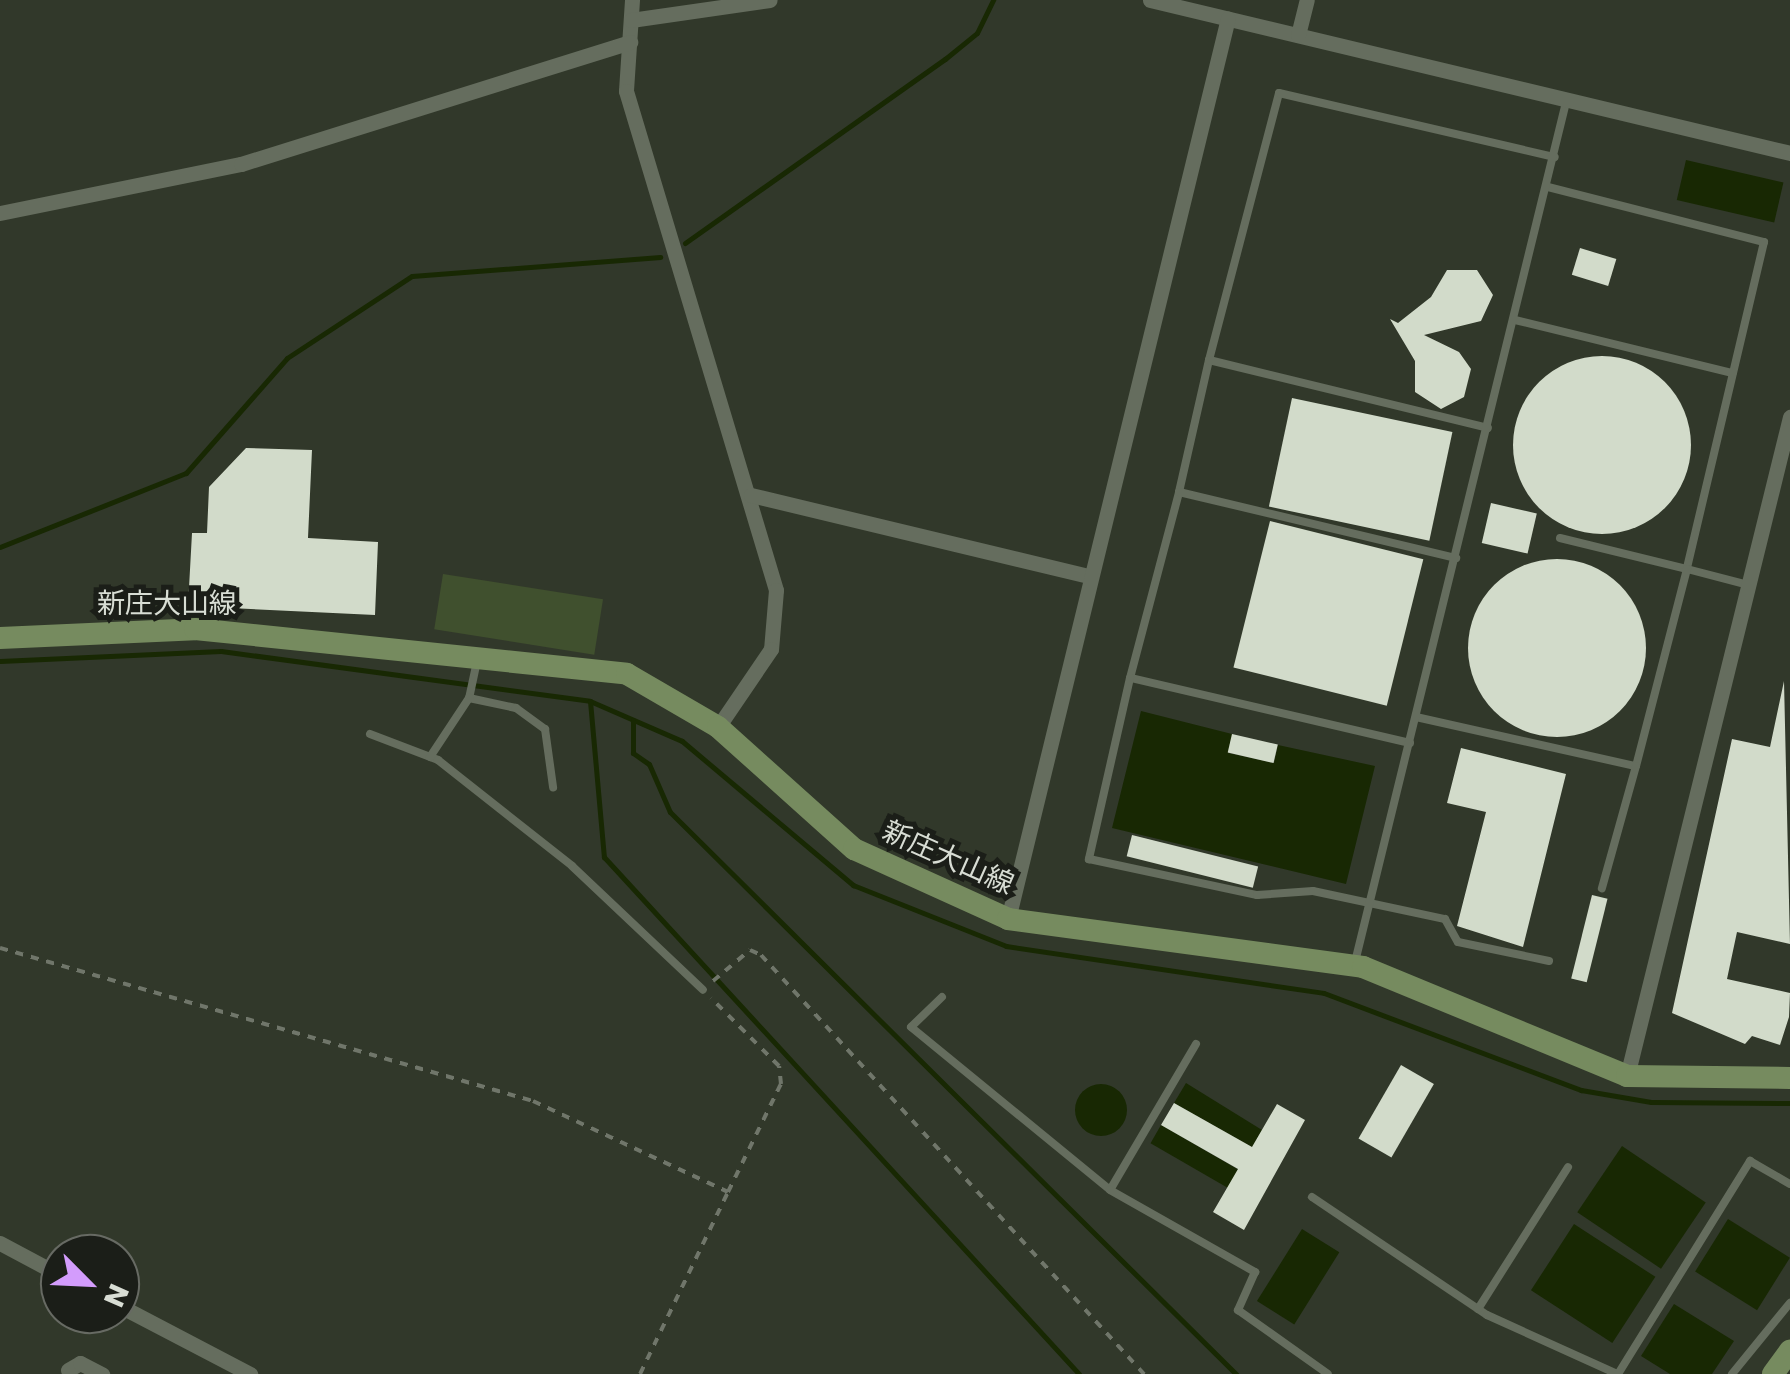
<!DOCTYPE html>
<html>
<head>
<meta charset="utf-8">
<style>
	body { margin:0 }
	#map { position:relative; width:1790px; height:1374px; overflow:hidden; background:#31382a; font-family:Poppins,"Noto Sans JP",sans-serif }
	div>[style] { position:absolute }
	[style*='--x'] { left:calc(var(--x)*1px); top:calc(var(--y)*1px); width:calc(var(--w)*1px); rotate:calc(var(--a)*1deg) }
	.green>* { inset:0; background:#40502e; transform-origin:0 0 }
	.water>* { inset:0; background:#182803; transform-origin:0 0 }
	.round { border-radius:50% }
	.stream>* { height:5px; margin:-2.5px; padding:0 2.5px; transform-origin:2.5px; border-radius:2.5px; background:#182803 }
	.building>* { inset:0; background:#d2dbca; transform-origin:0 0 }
	.path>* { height:4px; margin-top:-2px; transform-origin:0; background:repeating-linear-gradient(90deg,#70766a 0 8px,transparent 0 16px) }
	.service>* { height:8px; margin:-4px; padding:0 4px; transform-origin:4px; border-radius:4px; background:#656d5e }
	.minor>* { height:15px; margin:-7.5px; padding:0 7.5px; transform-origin:7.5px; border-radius:7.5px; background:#656d5e }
	.secondary>* { height:22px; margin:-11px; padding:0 11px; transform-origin:11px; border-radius:11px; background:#768b5f }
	span { translate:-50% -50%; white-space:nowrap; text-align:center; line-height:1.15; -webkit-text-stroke:10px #1b1e18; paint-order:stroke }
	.street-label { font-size:28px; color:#d8ddd4 }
	.north { position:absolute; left:40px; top:1234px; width:100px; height:100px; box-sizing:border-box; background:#1b1e18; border:2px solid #676a63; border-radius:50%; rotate:114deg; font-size:28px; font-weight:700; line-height:40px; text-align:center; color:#d8ddd4 }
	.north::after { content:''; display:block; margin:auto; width:35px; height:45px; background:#d39cfc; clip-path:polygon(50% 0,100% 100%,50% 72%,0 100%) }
</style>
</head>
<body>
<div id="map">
	<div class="green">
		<div style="left:443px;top:574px;width:162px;height:56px;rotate:9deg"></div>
	</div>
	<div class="water">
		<div style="left:1686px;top:160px;width:100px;height:41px;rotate:13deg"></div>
		<div style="clip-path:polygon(1141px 711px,1232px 734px,1228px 753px,1274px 763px,1278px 745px,1375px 766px,1346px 884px,1112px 828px)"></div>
		<div style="clip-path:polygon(1186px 1083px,1262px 1130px,1252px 1147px,1174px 1103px)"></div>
		<div class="round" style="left:1075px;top:1084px;width:52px;height:52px"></div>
		<div style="left:1161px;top:1125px;width:89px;height:21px;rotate:30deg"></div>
		<div style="left:1622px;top:1146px;width:101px;height:80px;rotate:34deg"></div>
		<div style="left:1728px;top:1219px;width:73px;height:62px;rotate:32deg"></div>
		<div style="left:1574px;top:1224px;width:97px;height:79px;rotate:33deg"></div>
		<div style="left:1302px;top:1229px;width:44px;height:85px;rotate:32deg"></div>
		<div style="clip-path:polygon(1674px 1304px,1734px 1341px,1712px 1374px,1670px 1374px,1641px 1356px)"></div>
	</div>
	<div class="stream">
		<div style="--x:685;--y:243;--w:319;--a:-35.3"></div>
		<div style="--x:945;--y:59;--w:41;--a:-39.1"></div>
		<div style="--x:977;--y:33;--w:37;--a:-64"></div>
		<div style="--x:0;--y:547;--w:200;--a:-21.7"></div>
		<div style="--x:186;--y:473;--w:153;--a:-48.7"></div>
		<div style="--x:287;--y:358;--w:149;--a:-33.3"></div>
		<div style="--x:412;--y:276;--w:249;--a:-4.4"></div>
		<div style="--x:0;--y:661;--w:221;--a:-2.6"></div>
		<div style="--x:221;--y:651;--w:372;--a:7.7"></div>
		<div style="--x:590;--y:701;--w:100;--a:23.5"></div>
		<div style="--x:682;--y:741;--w:224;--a:40.1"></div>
		<div style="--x:853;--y:885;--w:165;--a:21.7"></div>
		<div style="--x:1006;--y:946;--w:321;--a:8.4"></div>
		<div style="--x:1324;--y:993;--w:275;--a:20.7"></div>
		<div style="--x:1581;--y:1090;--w:71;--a:9.7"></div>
		<div style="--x:1651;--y:1102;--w:139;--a:0.4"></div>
		<div style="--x:590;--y:701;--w:157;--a:84.9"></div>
		<div style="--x:604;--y:857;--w:702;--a:47.42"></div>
		<div style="--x:633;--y:720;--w:33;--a:90"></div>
		<div style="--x:633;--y:753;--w:19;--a:35"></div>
		<div style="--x:649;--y:764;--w:52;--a:66.4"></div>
		<div style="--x:670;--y:812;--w:798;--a:44.8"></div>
	</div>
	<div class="building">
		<div style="left:1580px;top:248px;width:38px;height:28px;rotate:17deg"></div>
		<div style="clip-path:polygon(1447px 270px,1477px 270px,1493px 295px,1481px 321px,1424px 335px,1459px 352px,1471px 369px,1464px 397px,1441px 409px,1415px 392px,1415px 361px,1390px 319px,1398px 323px,1431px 297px)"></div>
		<div class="round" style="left:1513px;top:356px;width:178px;height:178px"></div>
		<div style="left:1292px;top:398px;width:164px;height:111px;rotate:12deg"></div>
		<div style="clip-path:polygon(246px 448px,312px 450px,308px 538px,378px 542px,375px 615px,188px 606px,192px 533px,207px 533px,209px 487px)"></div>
		<div style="left:1491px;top:503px;width:47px;height:41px;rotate:13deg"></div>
		<div style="left:1270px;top:521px;width:158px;height:151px;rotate:14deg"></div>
		<div class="round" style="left:1468px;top:559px;width:178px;height:178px"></div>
		<div style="clip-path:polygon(1784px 681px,1790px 944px,1737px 932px,1727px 979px,1790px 993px,1789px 1017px,1780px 1045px,1752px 1036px,1745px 1044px,1672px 1013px,1732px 739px,1770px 747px)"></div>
		<div style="left:1232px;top:734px;width:47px;height:19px;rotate:13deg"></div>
		<div style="clip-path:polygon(1461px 748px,1566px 774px,1523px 947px,1457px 926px,1486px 812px,1447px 803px)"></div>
		<div style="left:1132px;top:835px;width:130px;height:22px;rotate:14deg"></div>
		<div style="left:1592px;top:895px;width:16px;height:86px;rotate:14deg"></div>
		<div style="left:1401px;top:1065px;width:38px;height:85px;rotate:30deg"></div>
		<div style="clip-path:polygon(1174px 1103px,1252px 1147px,1277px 1104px,1305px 1120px,1244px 1230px,1213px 1212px,1238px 1169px,1161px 1125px)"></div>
	</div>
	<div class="path">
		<div style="--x:0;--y:948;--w:555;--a:16.02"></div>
		<div style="--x:533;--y:1101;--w:215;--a:25"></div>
		<div style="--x:728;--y:1192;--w:120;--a:-63.9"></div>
		<div style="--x:781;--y:1084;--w:18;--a:-96"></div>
		<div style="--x:779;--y:1066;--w:96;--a:-135"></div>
		<div style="--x:713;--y:981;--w:48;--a:-40"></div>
		<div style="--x:750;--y:950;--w:12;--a:24"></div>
		<div style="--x:761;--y:955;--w:568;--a:47.57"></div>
		<div style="--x:640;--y:1374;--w:202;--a:-64.2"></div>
	</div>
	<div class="service">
		<div style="--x:1548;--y:187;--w:223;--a:14.3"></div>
		<div style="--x:1764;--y:242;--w:336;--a:103.3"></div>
		<div style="--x:1687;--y:569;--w:64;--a:14.5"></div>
		<div style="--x:1515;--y:320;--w:224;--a:13.7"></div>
		<div style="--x:1209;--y:360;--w:276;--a:-75.3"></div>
		<div style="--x:1279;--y:93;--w:283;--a:13.1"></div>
		<div style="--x:1179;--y:492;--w:135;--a:-77.2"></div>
		<div style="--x:1209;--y:360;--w:287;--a:13.7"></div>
		<div style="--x:1560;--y:538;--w:131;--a:13.7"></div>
		<div style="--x:1687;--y:569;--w:203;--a:104.5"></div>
		<div style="--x:477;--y:661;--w:38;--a:102"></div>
		<div style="--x:469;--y:698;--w:48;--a:12"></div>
		<div style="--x:516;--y:708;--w:36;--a:36"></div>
		<div style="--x:545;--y:729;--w:59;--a:82.1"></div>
		<div style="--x:1130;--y:678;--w:192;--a:-75.2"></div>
		<div style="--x:1179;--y:492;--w:285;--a:13.4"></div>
		<div style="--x:1416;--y:717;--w:225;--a:12.6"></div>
		<div style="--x:1636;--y:766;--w:127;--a:105.6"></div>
		<div style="--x:370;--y:734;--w:73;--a:20.9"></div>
		<div style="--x:438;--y:760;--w:171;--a:38.3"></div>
		<div style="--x:572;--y:866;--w:180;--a:43.4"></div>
		<div style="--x:1410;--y:743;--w:287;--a:-166.9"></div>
		<div style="--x:1130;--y:678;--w:186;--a:102.8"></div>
		<div style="--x:1089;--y:859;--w:172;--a:12.1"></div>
		<div style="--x:1257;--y:895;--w:56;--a:-4.1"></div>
		<div style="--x:1313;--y:891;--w:135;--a:12"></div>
		<div style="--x:1445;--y:919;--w:26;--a:61"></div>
		<div style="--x:1458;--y:942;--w:93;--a:11.8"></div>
		<div style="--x:430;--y:757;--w:71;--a:-56.5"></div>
		<div style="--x:1355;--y:962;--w:886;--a:-76.21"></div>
		<div style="--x:942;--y:997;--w:43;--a:135.9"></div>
		<div style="--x:911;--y:1027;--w:257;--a:39.3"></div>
		<div style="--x:1196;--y:1044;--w:169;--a:120.5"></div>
		<div style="--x:1110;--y:1190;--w:167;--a:29.5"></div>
		<div style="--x:1255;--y:1272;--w:42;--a:114.1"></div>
		<div style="--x:1238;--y:1310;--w:110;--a:35.4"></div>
		<div style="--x:1312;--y:1197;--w:211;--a:34"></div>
		<div style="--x:1487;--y:1315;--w:141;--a:24.4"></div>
		<div style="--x:1478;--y:1309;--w:168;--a:-57.6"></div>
		<div style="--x:1618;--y:1374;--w:251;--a:-58.2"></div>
		<div style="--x:1750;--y:1161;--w:46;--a:29.9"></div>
		<div style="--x:1732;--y:1374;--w:92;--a:-50.8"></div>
	</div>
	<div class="minor">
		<div style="--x:632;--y:0;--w:91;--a:93.8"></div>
		<div style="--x:626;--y:91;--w:521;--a:73.27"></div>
		<div style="--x:776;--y:590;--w:59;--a:94.8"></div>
		<div style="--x:771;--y:649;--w:94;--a:124.2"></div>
		<div style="--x:1150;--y:0;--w:658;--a:13.44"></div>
		<div style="--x:631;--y:20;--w:140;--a:-8.2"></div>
		<div style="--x:1298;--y:35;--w:36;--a:-76"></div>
		<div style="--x:0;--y:213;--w:246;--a:-11.5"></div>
		<div style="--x:241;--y:164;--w:408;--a:-17.4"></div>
		<div style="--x:751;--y:495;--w:347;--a:13.5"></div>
		<div style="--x:1008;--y:919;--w:927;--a:-76.28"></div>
		<div style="--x:1627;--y:1076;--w:679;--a:-76.11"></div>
		<div style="--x:0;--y:1243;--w:68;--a:28.1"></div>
		<div style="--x:120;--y:1306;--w:147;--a:27.6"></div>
		<div style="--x:68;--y:1370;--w:14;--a:-30"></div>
		<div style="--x:80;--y:1363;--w:25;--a:27"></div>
	</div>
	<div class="secondary">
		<div style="--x:0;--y:638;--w:195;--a:-2.6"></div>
		<div style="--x:195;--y:629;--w:434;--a:5.9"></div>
		<div style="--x:627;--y:674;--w:105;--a:30.2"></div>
		<div style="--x:718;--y:727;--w:183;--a:41.9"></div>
		<div style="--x:854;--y:849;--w:169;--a:24.4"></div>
		<div style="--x:1008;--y:919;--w:358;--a:7.7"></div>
		<div style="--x:1363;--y:967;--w:286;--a:22.4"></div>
		<div style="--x:1627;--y:1076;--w:163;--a:0.7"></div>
		<div style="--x:1773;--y:1374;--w:29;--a:-54"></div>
	</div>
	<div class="street-label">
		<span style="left:167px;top:604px">新庄大山線</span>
		<span style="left:948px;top:858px;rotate:24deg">新庄大山線</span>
	</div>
	<div class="north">N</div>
</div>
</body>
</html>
